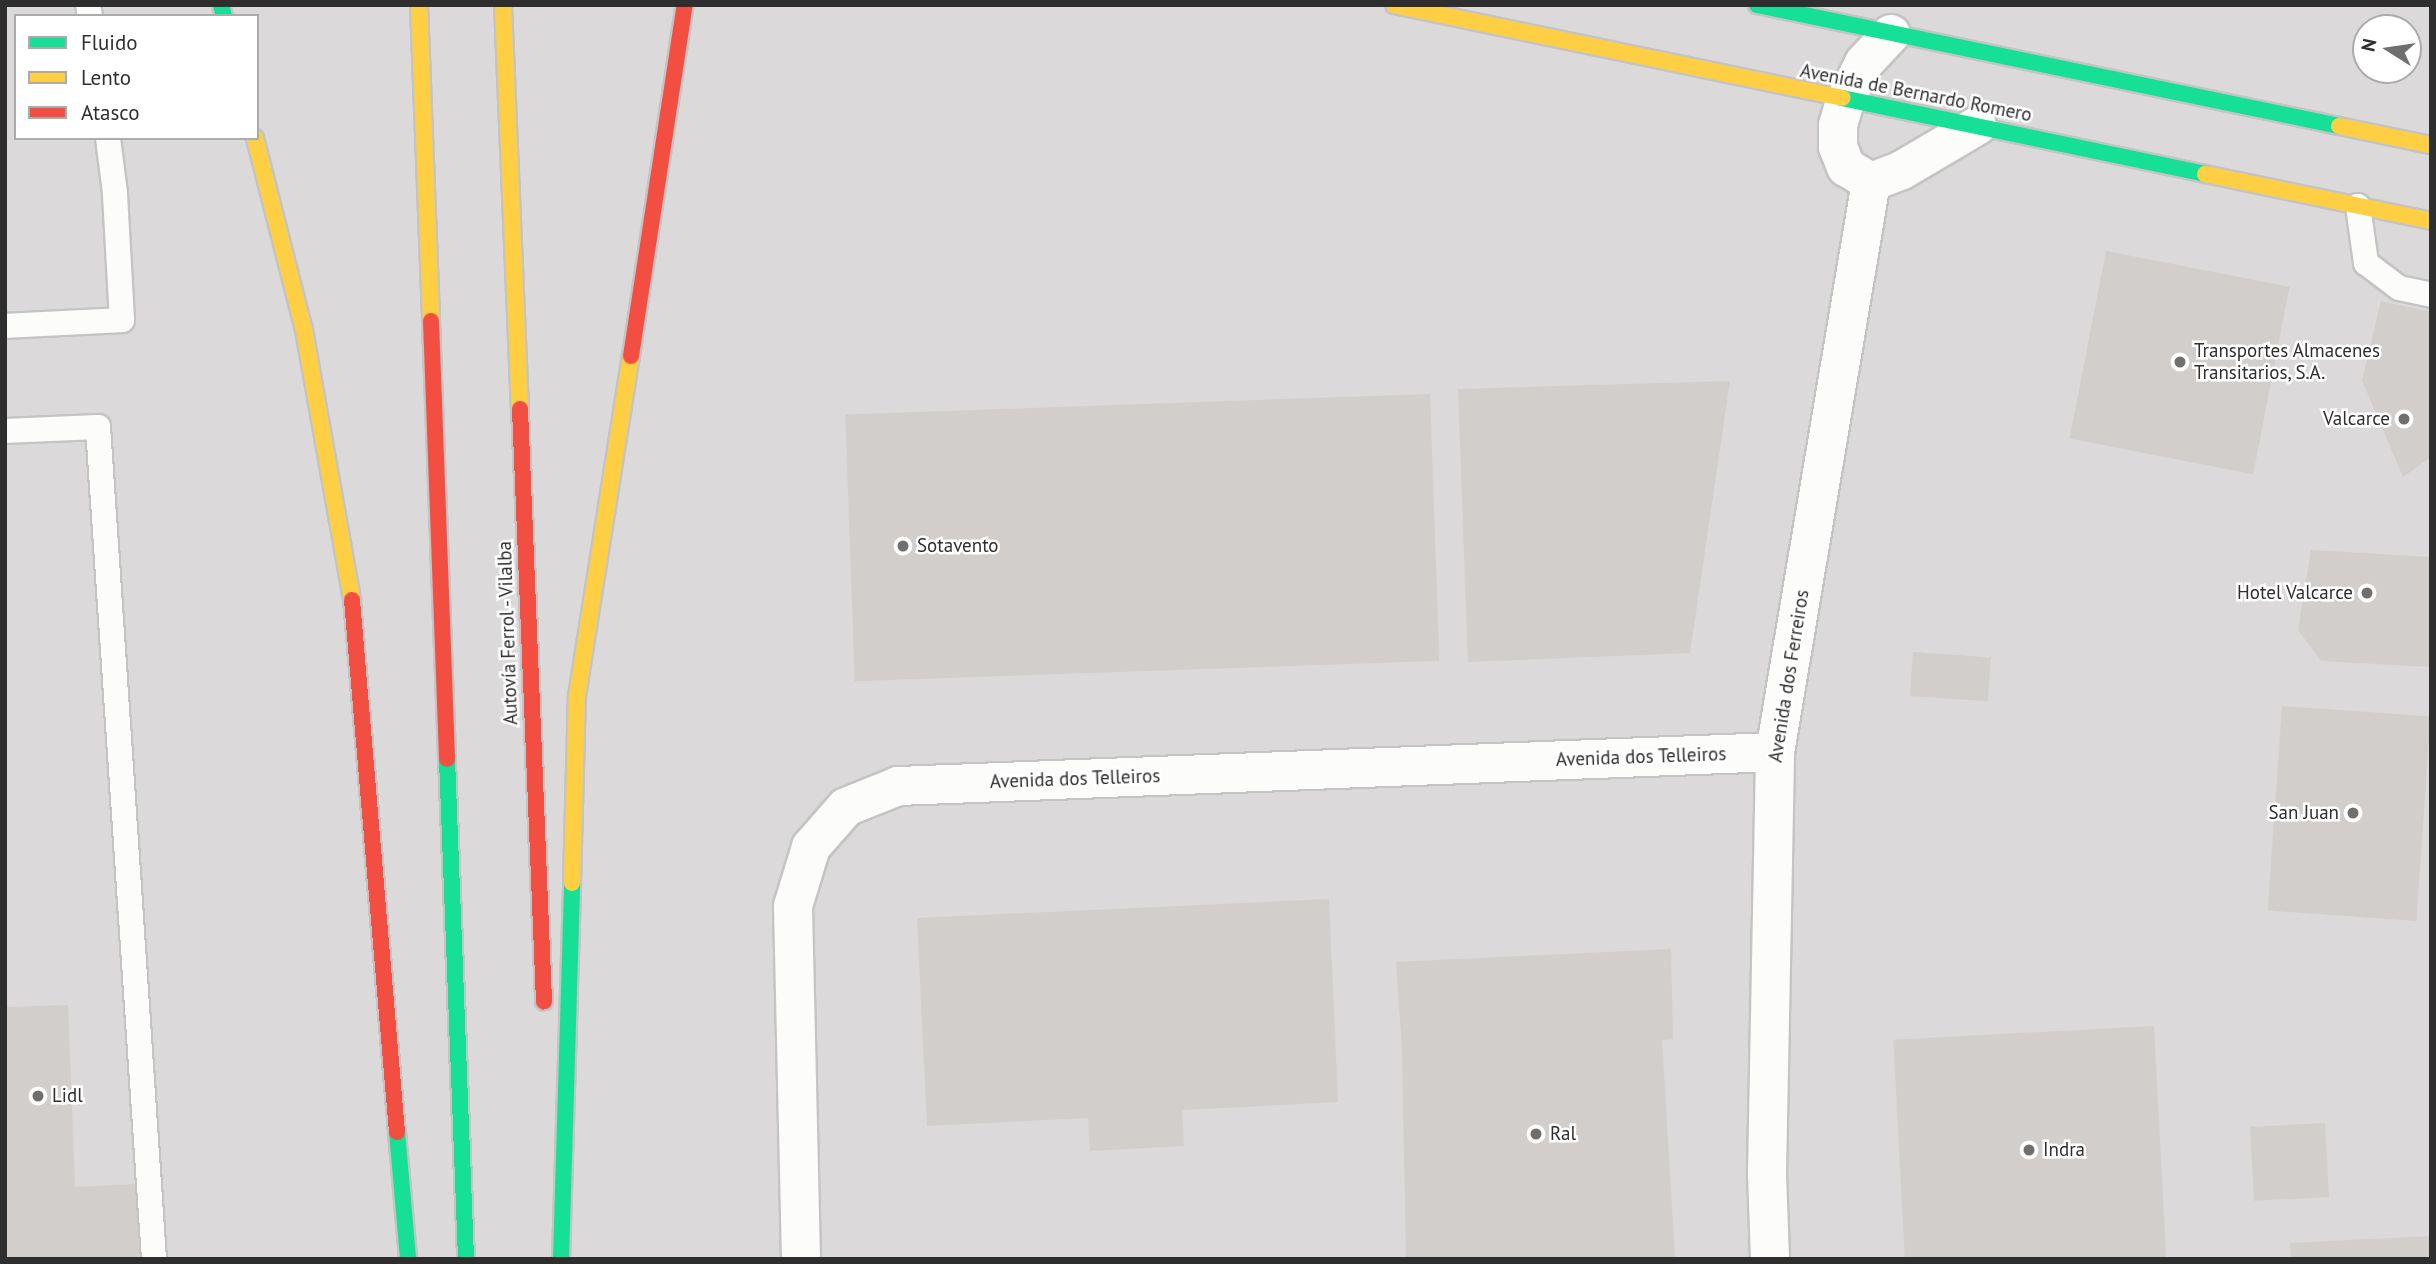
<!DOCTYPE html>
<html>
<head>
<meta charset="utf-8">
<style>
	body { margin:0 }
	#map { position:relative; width:2436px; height:1264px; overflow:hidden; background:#ece8e4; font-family:"PT Sans",sans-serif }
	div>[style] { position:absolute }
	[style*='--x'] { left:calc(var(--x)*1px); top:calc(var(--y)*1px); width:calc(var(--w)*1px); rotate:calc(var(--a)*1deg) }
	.industrial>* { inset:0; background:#dcd9db }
	.building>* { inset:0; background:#d1cecb; transform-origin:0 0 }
	.roads { filter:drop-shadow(2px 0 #c5c4c5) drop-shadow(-2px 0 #c5c4c5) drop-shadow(0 2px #c5c4c5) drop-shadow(0 -2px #c5c4c5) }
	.lane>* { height:24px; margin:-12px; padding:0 12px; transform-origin:12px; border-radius:12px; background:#fcfcfb }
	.street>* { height:38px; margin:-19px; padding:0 19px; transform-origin:19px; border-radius:19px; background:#fcfcfb }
	.fast>* { height:16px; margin:-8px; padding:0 8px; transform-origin:8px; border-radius:8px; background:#16e098 }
	.slow>* { height:16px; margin:-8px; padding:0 8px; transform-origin:8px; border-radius:8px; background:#ffcf43 }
	.jam>* { height:16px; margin:-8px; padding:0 8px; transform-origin:8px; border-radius:8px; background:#f24e42 }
	.dots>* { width:19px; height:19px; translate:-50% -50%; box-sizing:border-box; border:4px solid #fff; border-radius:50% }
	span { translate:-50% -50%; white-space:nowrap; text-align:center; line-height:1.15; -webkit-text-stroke:5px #fff; paint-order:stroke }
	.street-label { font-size:19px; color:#2e2e2e }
	.poi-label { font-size:19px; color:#2e2e2e }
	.left { translate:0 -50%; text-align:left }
	.right { translate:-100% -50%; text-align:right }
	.frame { position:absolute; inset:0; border:7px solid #2e2e2e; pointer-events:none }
	.legend { position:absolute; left:14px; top:14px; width:245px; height:126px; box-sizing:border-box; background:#fff; border:2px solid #ababab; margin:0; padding:9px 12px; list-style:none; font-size:21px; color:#2e2e2e }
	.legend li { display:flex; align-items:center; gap:14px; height:35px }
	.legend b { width:35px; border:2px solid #ababab }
	.north { position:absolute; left:2352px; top:14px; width:70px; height:70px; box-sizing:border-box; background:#fff; border:2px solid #ababab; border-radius:50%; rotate:282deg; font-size:19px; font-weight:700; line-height:28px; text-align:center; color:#2e2e2e }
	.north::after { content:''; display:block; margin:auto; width:24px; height:32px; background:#706f6e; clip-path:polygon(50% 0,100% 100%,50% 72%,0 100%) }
</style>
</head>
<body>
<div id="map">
	<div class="industrial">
		<div style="clip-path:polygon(evenodd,5px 5px,2431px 5px,2431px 1259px,5px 1259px,5px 5px,16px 16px,257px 16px,257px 138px,16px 138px,16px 16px,5px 5px,2366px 28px,2408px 28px,2408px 70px,2366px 70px,2366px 28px)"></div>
	</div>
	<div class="building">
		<div style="left:2106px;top:251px;width:187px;height:191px;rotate:11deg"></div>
		<div style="clip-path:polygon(2381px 301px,2431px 312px,2431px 457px,2403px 477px,2362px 380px)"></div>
		<div style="clip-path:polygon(1730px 381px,1690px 653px,1468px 662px,1458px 389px)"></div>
		<div style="left:1430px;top:394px;width:267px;height:585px;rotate:88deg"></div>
		<div style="clip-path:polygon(2311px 550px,2431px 557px,2431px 667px,2321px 661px,2298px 630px)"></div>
		<div style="left:1913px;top:652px;width:78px;height:44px;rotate:4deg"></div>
		<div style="left:2282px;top:706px;width:149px;height:205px;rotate:4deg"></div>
		<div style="clip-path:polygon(1329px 899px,1338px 1102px,1182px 1110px,1184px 1146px,1090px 1151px,1088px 1118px,927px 1126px,917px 918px)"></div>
		<div style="clip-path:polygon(1671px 949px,1673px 1039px,1662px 1040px,1675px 1259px,1406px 1259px,1402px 1050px,1396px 962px)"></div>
		<div style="clip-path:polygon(68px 1005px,75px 1187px,136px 1184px,139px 1259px,5px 1259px,5px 1007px)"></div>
		<div style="left:2154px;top:1026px;width:233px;height:261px;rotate:87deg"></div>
		<div style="left:2325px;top:1123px;width:74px;height:75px;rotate:87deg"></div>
		<div style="clip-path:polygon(2431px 1236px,2431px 1259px,2291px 1259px,2290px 1243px)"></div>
	</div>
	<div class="roads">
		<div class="lane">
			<div style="--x:88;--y:5;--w:11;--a:80"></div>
			<div style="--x:2358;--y:206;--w:58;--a:82"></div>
			<div style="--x:2366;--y:263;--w:41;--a:37.1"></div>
			<div style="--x:2399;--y:288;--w:33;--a:12"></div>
			<div style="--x:5;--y:326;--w:117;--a:-2.9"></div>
			<div style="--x:122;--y:320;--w:127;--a:-93.2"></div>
			<div style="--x:115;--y:193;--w:55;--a:-97.3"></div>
			<div style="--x:5;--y:431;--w:93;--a:-2.5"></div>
			<div style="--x:98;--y:427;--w:834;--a:86.15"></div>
		</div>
		<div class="street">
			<div style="--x:1891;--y:34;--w:40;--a:133"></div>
			<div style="--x:1864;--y:63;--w:42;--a:116.6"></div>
			<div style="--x:1845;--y:101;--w:25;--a:106"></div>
			<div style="--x:1838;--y:125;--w:22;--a:90"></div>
			<div style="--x:1838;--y:147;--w:22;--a:68"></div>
			<div style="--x:1846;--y:167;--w:29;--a:31"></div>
			<div style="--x:1871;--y:182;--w:33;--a:-21"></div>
			<div style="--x:1902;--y:170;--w:87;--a:-30.4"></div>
			<div style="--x:801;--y:1259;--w:353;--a:-91.3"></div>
			<div style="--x:793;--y:906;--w:62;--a:-73"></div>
			<div style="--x:811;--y:847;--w:53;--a:-48.8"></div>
			<div style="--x:846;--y:807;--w:56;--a:-22"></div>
			<div style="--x:898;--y:786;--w:878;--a:-2.22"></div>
			<div style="--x:1770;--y:1259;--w:86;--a:-92"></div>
			<div style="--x:1767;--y:1173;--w:421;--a:-88.9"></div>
			<div style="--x:1775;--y:752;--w:578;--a:-80.44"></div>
		</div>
		<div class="fast">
			<div style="--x:221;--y:5;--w:11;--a:75"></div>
			<div style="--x:1757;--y:5;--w:594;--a:11.74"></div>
			<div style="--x:1842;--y:98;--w:371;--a:11.8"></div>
			<div style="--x:447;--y:759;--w:500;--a:87.82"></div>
			<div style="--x:397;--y:1132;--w:127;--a:85"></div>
			<div style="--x:561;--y:1259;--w:376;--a:-88.3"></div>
		</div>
		<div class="slow">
			<div style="--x:419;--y:5;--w:316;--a:87.8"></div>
			<div style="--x:503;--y:5;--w:404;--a:87.6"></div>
			<div style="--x:1394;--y:5;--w:458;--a:11.7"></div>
			<div style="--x:2339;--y:126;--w:94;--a:11.7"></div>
			<div style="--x:255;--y:138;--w:198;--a:75.7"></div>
			<div style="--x:304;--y:330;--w:274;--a:79.9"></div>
			<div style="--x:2205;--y:174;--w:231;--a:11.7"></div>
			<div style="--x:572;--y:883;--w:187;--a:-88.5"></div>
			<div style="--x:577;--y:696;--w:344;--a:-81"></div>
		</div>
		<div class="jam">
			<div style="--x:431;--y:321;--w:438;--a:87.9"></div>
			<div style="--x:631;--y:356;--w:355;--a:-81.3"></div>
			<div style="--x:520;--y:409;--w:593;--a:87.68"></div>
			<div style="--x:352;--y:600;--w:534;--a:85.17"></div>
		</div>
	</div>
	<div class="dots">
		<div style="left:2180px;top:362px;background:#706f6e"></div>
		<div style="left:2404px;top:419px;background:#706f6e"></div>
		<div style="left:903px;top:546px;background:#706f6e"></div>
		<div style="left:2367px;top:593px;background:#706f6e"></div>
		<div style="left:2353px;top:813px;background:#706f6e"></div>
		<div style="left:38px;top:1096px;background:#706f6e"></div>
		<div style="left:1536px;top:1134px;background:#706f6e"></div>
		<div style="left:2029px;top:1150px;background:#706f6e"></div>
	</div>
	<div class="street-label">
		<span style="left:1916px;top:93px;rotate:11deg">Avenida de Bernardo Romero</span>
		<span style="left:508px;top:633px;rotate:-92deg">Autovía Ferrol - Vilalba</span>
		<span style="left:1789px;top:676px;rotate:-81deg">Avenida dos Ferreiros</span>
		<span style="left:1641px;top:757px;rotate:-2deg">Avenida dos Telleiros</span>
		<span style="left:1075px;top:779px;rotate:-2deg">Avenida dos Telleiros</span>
	</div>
	<div class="poi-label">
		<span class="left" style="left:2194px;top:362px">Transportes Almacenes<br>Transitarios, S.A.</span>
		<span class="right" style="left:2390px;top:419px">Valcarce</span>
		<span class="left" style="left:917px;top:546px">Sotavento</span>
		<span class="right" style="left:2353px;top:593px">Hotel Valcarce</span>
		<span class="right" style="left:2339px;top:813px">San Juan</span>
		<span class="left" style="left:52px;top:1096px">Lidl</span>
		<span class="left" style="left:1550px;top:1134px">Ral</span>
		<span class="left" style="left:2043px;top:1150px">Indra</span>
	</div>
	<div class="frame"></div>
	<ul class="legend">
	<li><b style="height:9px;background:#16e098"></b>Fluido</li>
	<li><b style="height:9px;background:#ffcf43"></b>Lento</li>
	<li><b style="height:9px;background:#f24e42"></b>Atasco</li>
	</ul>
	<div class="north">N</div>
</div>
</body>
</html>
